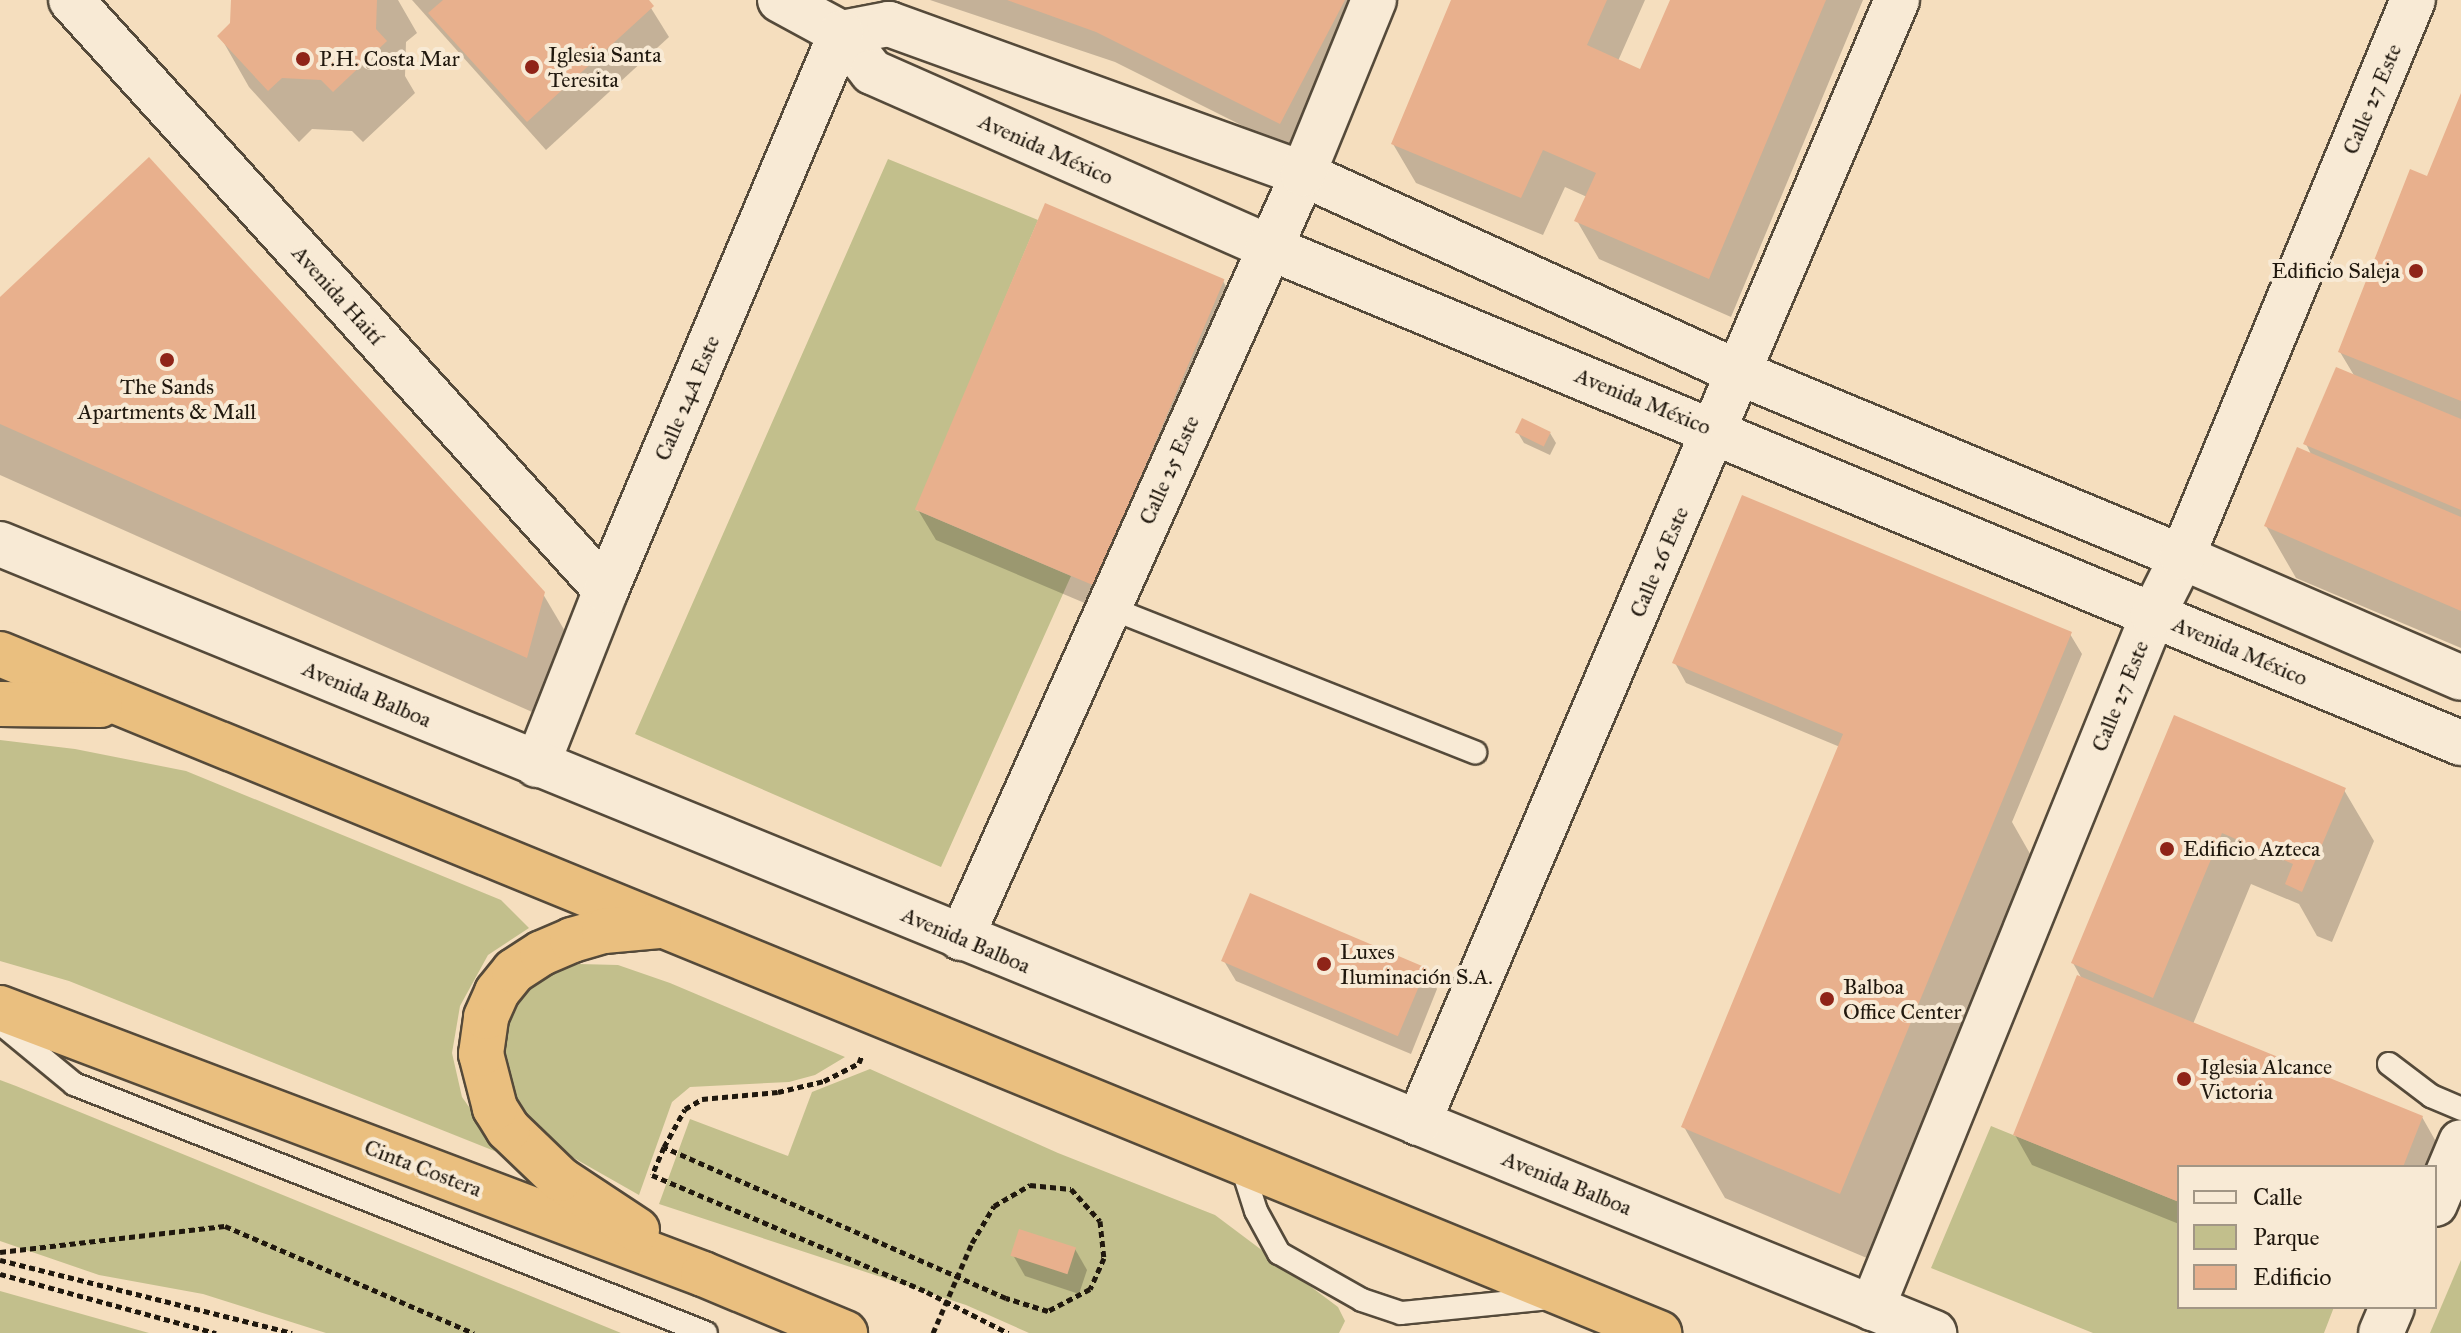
<!DOCTYPE html>
<html>
<head>
<meta charset="utf-8">
<style>
	body { margin:0 }
	#map { position:relative; width:2461px; height:1333px; overflow:hidden; background:#f5debe; font-family:"IM FELL Great Primer",serif }
	div>[style] { position:absolute }
	[style*='--x'] { left:calc(var(--x)*1px); top:calc(var(--y)*1px); width:calc(var(--w)*1px); rotate:calc(var(--a)*1deg) }
	.green>* { inset:0; background:#c2bf8c }
	.shadow>* { inset:0; background:#0003 }
	.building>* { inset:0; background:#e8b08d; transform-origin:0 0 }
	.path>* { height:5px; margin-top:-2.5px; transform-origin:0; background:repeating-linear-gradient(90deg,#20180e 0 6px,transparent 0 10px) }
	.roads { filter:drop-shadow(2px 0 #554a3a) drop-shadow(-2px 0 #554a3a) drop-shadow(0 2px #554a3a) drop-shadow(0 -2px #554a3a) }
	.lane>* { height:22px; margin:-11px; padding:0 11px; transform-origin:11px; border-radius:11px; background:#f8ead5 }
	.street>* { height:44px; margin:-22px; padding:0 22px; transform-origin:22px; border-radius:22px; background:#f8ead5 }
	.secondary>* { height:44px; margin:-22px; padding:0 22px; transform-origin:22px; border-radius:22px; background:#f8ead5 }
	.highway>* { height:44px; margin:-22px; padding:0 22px; transform-origin:22px; border-radius:22px; background:#eabf7f }
	.path-bridge>* { height:5px; margin-top:-2.5px; transform-origin:0; background:repeating-linear-gradient(90deg,#20180e 0 6px,transparent 0 10px) }
	.dots>* { width:22px; height:22px; translate:-50% -50%; box-sizing:border-box; border:4px solid #f8ead5; border-radius:50% }
	span { translate:-50% -50%; white-space:nowrap; text-align:center; line-height:1.15; -webkit-text-stroke:8px #f8ead5; paint-order:stroke }
	.poi-label { font-size:22px; color:#20180e }
	.left { translate:0 -50%; text-align:left }
	.right { translate:-100% -50%; text-align:right }
	.street-label { font-size:22px; color:#20180e }
	.legend { position:absolute; left:2177px; top:1165px; width:260px; height:144px; box-sizing:border-box; background:#f8ead5; border:2px solid #a29685; margin:0; padding:10px 14px; list-style:none; font-size:24px; color:#20180e }
	.legend li { display:flex; align-items:center; gap:16px; height:40px }
	.legend b { width:40px; border:2px solid #a29685 }
</style>
</head>
<body>
<div id="map">
	<div class="green">
		<div style="clip-path:polygon(888px 159px,1038px 220px,916px 510px,1071px 576px,941px 867px,635px 734px)"></div>
		<div style="clip-path:polygon(0 740px,75px 749px,186px 771px,501px 900px,529px 928px,488px 955px,460px 1006px,452px 1053px,462px 1097px,502px 1154px,69px 981px,0 961px)"></div>
		<div style="clip-path:polygon(579px 964px,618px 965px,670px 983px,845px 1057px,815px 1075px,789px 1082px,690px 1087px,672px 1102px,639px 1195px,565px 1153px,534px 1125px,510px 1094px,500px 1058px,504px 1022px,517px 994px,543px 973px)"></div>
		<div style="clip-path:polygon(870px 1069px,1058px 1153px,1215px 1215px,1338px 1307px,1345px 1321px,1339px 1333px,1029px 1333px,966px 1305px,659px 1204px,690px 1119px,788px 1156px,812px 1092px)"></div>
		<div style="clip-path:polygon(0 1080px,16px 1086px,621px 1333px,326px 1333px,203px 1294px,99px 1275px,0 1241px)"></div>
		<div style="clip-path:polygon(1991px 1126px,2179px 1202px,2179px 1307px,2334px 1307px,2324px 1333px,2093px 1333px,1931px 1268px)"></div>
		<div style="clip-path:polygon(2461px 1260px,2461px 1333px,2430px 1333px)"></div>
		<div style="clip-path:polygon(0 1291px,149px 1333px,0 1333px)"></div>
	</div>
	<div class="shadow">
		<div style="clip-path:polygon(233px 0,398px 0,417px 33px,406px 42px,405px 76px,415px 93px,363px 142px,352px 131px,312px 129px,299px 142px,249px 87px,220px 36px,232px 24px)"></div>
		<div style="clip-path:polygon(412px 0,646px 0,669px 37px,546px 150px)"></div>
		<div style="clip-path:polygon(930px 0,1351px 0,1297px 153px,1115px 62px)"></div>
		<div style="clip-path:polygon(1454px 0,1645px 0,1618px 61px,1641px 71px,1672px 0,1863px 0,1731px 317px,1599px 259px,1577px 221px,1587px 197px,1565px 187px,1543px 235px,1416px 183px,1393px 144px)"></div>
		<div style="clip-path:polygon(2461px 98px,2461px 648px,2296px 578px,2266px 526px,2312px 456px,2306px 444px,2355px 377px,2340px 352px,2428px 178px)"></div>
		<div style="clip-path:polygon(1223px 281px,1240px 311px,1113px 615px,936px 540px,918px 510px)"></div>
		<div style="clip-path:polygon(0 300px,543px 594px,585px 665px,568px 728px,0 475px)"></div>
		<div style="clip-path:polygon(1518px 433px,1550px 433px,1556px 443px,1550px 455px,1524px 443px)"></div>
		<div style="clip-path:polygon(2070px 634px,2082px 654px,2012px 822px,2041px 873px,1881px 1264px,1725px 1198px,1684px 1127px,1840px 747px,1686px 683px,1675px 663px)"></div>
		<div style="clip-path:polygon(2175px 718px,2344px 790px,2374px 841px,2332px 942px,2317px 936px,2299px 904px,2251px 884px,2193px 1024px,2422px 1117px,2439px 1147px,2431px 1167px,2179px 1167px,2179px 1224px,2032px 1165px,2015px 1135px,2082px 979px,2073px 963px)"></div>
		<div style="clip-path:polygon(1224px 961px,1425px 968px,1437px 989px,1411px 1054px,1236px 981px)"></div>
		<div style="clip-path:polygon(1075px 1249px,1087px 1270px,1079px 1294px,1025px 1276px,1013px 1255px)"></div>
	</div>
	<div class="building">
		<div style="clip-path:polygon(231px 0,377px 0,376px 29px,387px 41px,333px 92px,321px 80px,282px 78px,268px 91px,217px 36px,230px 23px)"></div>
		<div style="clip-path:polygon(443px 0,649px 0,654px 6px,527px 122px,428px 13px)"></div>
		<div style="clip-path:polygon(1007px 0,1345px 0,1280px 124px,1096px 32px)"></div>
		<div style="clip-path:polygon(1451px 0,1607px 0,1587px 45px,1640px 69px,1670px 0,1826px 0,1709px 279px,1574px 221px,1596px 173px,1543px 150px,1521px 198px,1391px 144px)"></div>
		<div style="clip-path:polygon(2461px 93px,2461px 401px,2338px 352px,2410px 169px,2427px 176px)"></div>
		<div style="clip-path:polygon(149px 157px,545px 592px,527px 658px,0 424px,0 297px)"></div>
		<div style="left:1045px;top:203px;width:195px;height:333px;rotate:23deg"></div>
		<div style="clip-path:polygon(2336px 367px,2461px 419px,2461px 510px,2303px 444px)"></div>
		<div style="left:1522px;top:418px;width:32px;height:16px;rotate:26deg"></div>
		<div style="clip-path:polygon(2297px 447px,2461px 517px,2461px 611px,2264px 526px)"></div>
		<div style="clip-path:polygon(1742px 495px,2072px 632px,1840px 1194px,1681px 1127px,1843px 734px,1672px 663px)"></div>
		<div style="clip-path:polygon(2174px 715px,2346px 788px,2302px 892px,2285px 884px,2293px 864px,2222px 833px,2153px 998px,2071px 963px)"></div>
		<div style="left:1250px;top:893px;width:192px;height:74px;rotate:23deg"></div>
		<div style="clip-path:polygon(2077px 975px,2423px 1116px,2403px 1167px,2179px 1167px,2179px 1202px,2013px 1135px)"></div>
		<div style="left:1019px;top:1229px;width:60px;height:28px;rotate:18deg"></div>
	</div>
	<div class="path">
		<div style="--x:664;--y:1147;--w:43;--a:-61.1"></div>
		<div style="--x:685;--y:1109;--w:20;--a:-30"></div>
		<div style="--x:702;--y:1099;--w:76;--a:-5.3"></div>
		<div style="--x:778;--y:1092;--w:47;--a:-13.4"></div>
		<div style="--x:824;--y:1081;--w:39;--a:-27"></div>
		<div style="--x:859;--y:1063;--w:9;--a:-69"></div>
		<div style="--x:972;--y:1243;--w:43;--a:-59.3"></div>
		<div style="--x:994;--y:1206;--w:42;--a:-30.3"></div>
		<div style="--x:1030;--y:1185;--w:41;--a:5.6"></div>
		<div style="--x:1071;--y:1189;--w:43;--a:47.8"></div>
		<div style="--x:1100;--y:1221;--w:37;--a:84"></div>
		<div style="--x:1104;--y:1258;--w:34;--a:114"></div>
		<div style="--x:1090;--y:1289;--w:47;--a:152.4"></div>
		<div style="--x:1048;--y:1311;--w:44;--a:-162.8"></div>
		<div style="--x:1006;--y:1298;--w:374;--a:-156.2"></div>
		<div style="--x:664;--y:1147;--w:30;--a:113"></div>
		<div style="--x:652;--y:1175;--w:299;--a:23"></div>
		<div style="--x:927;--y:1292;--w:91;--a:26.8"></div>
		<div style="--x:0;--y:1252;--w:226;--a:-6.6"></div>
		<div style="--x:225;--y:1226;--w:271;--a:23.3"></div>
		<div style="--x:0;--y:1260;--w:301;--a:14"></div>
		<div style="--x:0;--y:1274;--w:224;--a:15.3"></div>
	</div>
	<div class="roads">
		<div class="lane">
			<div style="--x:1108;--y:607;--w:395;--a:21.6"></div>
			<div style="--x:0;--y:1023;--w:96;--a:39.5"></div>
			<div style="--x:74;--y:1084;--w:679;--a:21.5"></div>
			<div style="--x:2389;--y:1064;--w:53;--a:37.3"></div>
			<div style="--x:2431;--y:1096;--w:33;--a:23"></div>
			<div style="--x:1241;--y:1164;--w:49;--a:72.3"></div>
			<div style="--x:1256;--y:1211;--w:48;--a:61.3"></div>
			<div style="--x:1279;--y:1253;--w:95;--a:29.5"></div>
			<div style="--x:1362;--y:1300;--w:41;--a:18.4"></div>
			<div style="--x:1401;--y:1313;--w:151;--a:-5.7"></div>
		</div>
		<div class="street">
			<div style="--x:71;--y:0;--w:796;--a:47.8"></div>
			<div style="--x:780;--y:0;--w:69;--a:28.4"></div>
			<div style="--x:841;--y:33;--w:50;--a:51.5"></div>
			<div style="--x:872;--y:72;--w:433;--a:23.8"></div>
			<div style="--x:1268;--y:247;--w:1292;--a:22.58"></div>
			<div style="--x:841;--y:33;--w:49;--a:-10.6"></div>
			<div style="--x:889;--y:24;--w:440;--a:19.9"></div>
			<div style="--x:1303;--y:174;--w:480;--a:24.5"></div>
			<div style="--x:1740;--y:373;--w:479;--a:22.6"></div>
			<div style="--x:2182;--y:557;--w:304;--a:23.4"></div>
			<div style="--x:537;--y:765;--w:188;--a:-68.5"></div>
			<div style="--x:606;--y:590;--w:605;--a:-67.12"></div>
			<div style="--x:961;--y:938;--w:837;--a:-65.88"></div>
			<div style="--x:1303;--y:174;--w:188;--a:-67.8"></div>
			<div style="--x:2435;--y:1204;--w:67;--a:-67.2"></div>
			<div style="--x:1872;--y:1308;--w:748;--a:-67.93"></div>
			<div style="--x:2153;--y:615;--w:65;--a:-63.4"></div>
			<div style="--x:2182;--y:557;--w:603;--a:-67.48"></div>
			<div style="--x:2381;--y:1333;--w:28;--a:-67"></div>
		</div>
		<div class="secondary">
			<div style="--x:0;--y:544;--w:2089;--a:22.19"></div>
			<div style="--x:1418;--y:1123;--w:1221;--a:-66.9"></div>
		</div>
		<div class="highway">
			<div style="--x:0;--y:654;--w:1793;--a:22.26"></div>
			<div style="--x:0;--y:704;--w:100;--a:0.6"></div>
			<div style="--x:0;--y:1008;--w:752;--a:20.73"></div>
			<div style="--x:703;--y:1274;--w:154;--a:22.6"></div>
			<div style="--x:637;--y:1230;--w:92;--a:-146.5"></div>
			<div style="--x:560;--y:1179;--w:72;--a:-136.1"></div>
			<div style="--x:508;--y:1129;--w:25;--a:-122"></div>
			<div style="--x:495;--y:1108;--w:56;--a:-104.5"></div>
			<div style="--x:481;--y:1054;--w:37;--a:-82"></div>
			<div style="--x:486;--y:1017;--w:27;--a:-66"></div>
			<div style="--x:497;--y:992;--w:27;--a:-51"></div>
			<div style="--x:514;--y:971;--w:33;--a:-33"></div>
			<div style="--x:542;--y:953;--w:33;--a:-23"></div>
			<div style="--x:572;--y:940;--w:33;--a:-16"></div>
			<div style="--x:604;--y:931;--w:55;--a:-5.2"></div>
		</div>
	</div>
	<div class="path-bridge">
		<div style="--x:933;--y:1333;--w:98;--a:-66.6"></div>
	</div>
	<div class="dots">
		<div style="left:303px;top:59px;background:#8f2418"></div>
		<div style="left:532px;top:67px;background:#8f2418"></div>
		<div style="left:2416px;top:271px;background:#8f2418"></div>
		<div style="left:167px;top:360px;background:#8f2418"></div>
		<div style="left:2167px;top:849px;background:#8f2418"></div>
		<div style="left:1324px;top:964px;background:#8f2418"></div>
		<div style="left:1827px;top:999px;background:#8f2418"></div>
		<div style="left:2184px;top:1079px;background:#8f2418"></div>
	</div>
	<div class="poi-label">
		<span class="left" style="left:548px;top:67px">Iglesia Santa<br>Teresita</span>
		<span class="left" style="left:319px;top:59px">P.H. Costa Mar</span>
		<span class="right" style="left:2400px;top:271px">Edificio Saleja</span>
		<span style="left:167px;top:399px">The Sands<br>Apartments &amp; Mall</span>
		<span class="left" style="left:2183px;top:849px">Edificio Azteca</span>
		<span class="left" style="left:1340px;top:964px">Luxes<br>Iluminación S.A.</span>
		<span class="left" style="left:1843px;top:999px">Balboa<br>Office Center</span>
		<span class="left" style="left:2200px;top:1079px">Iglesia Alcance<br>Victoria</span>
	</div>
	<div class="street-label">
		<span style="left:2372px;top:99px;rotate:-67deg">Calle 27 Este</span>
		<span style="left:1046px;top:149px;rotate:24deg">Avenida México</span>
		<span style="left:338px;top:295px;rotate:48deg">Avenida Haití</span>
		<span style="left:687px;top:398px;rotate:-67deg">Calle 24A Este</span>
		<span style="left:1643px;top:401px;rotate:22deg">Avenida México</span>
		<span style="left:1169px;top:470px;rotate:-66deg">Calle 25 Este</span>
		<span style="left:1659px;top:562px;rotate:-67deg">Calle 26 Este</span>
		<span style="left:2240px;top:651px;rotate:23deg">Avenida México</span>
		<span style="left:367px;top:694px;rotate:23deg">Avenida Balboa</span>
		<span style="left:2120px;top:696px;rotate:-68deg">Calle 27 Este</span>
		<span style="left:966px;top:940px;rotate:23deg">Avenida Balboa</span>
		<span style="left:423px;top:1168px;rotate:21deg">Cinta Costera</span>
		<span style="left:1567px;top:1183px;rotate:22deg">Avenida Balboa</span>
	</div>
	<ul class="legend">
	<li><b style="height:10px;background:#f8ead5"></b>Calle</li>
	<li><b style="height:22px;background:#c2bf8c"></b>Parque</li>
	<li><b style="height:22px;background:#e8b08d"></b>Edificio</li>
	</ul>
</div>
</body>
</html>
